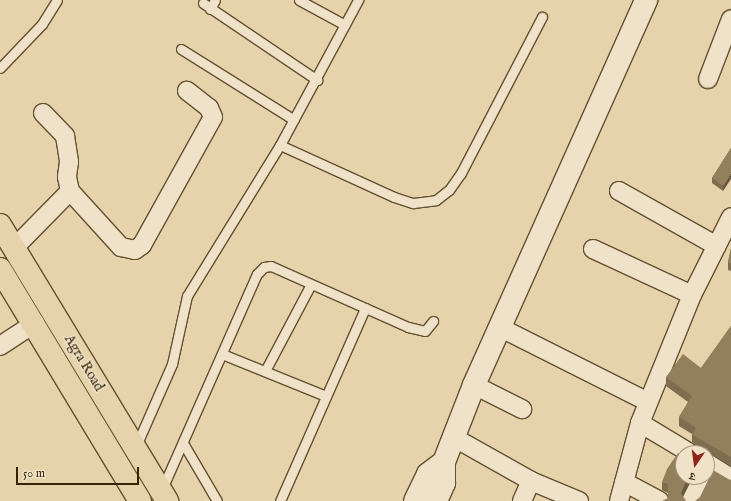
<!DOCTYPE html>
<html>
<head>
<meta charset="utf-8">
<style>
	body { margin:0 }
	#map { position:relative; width:731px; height:501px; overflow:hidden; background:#e6d3ac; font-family:"IM FELL English","Noto Serif Devanagari",serif }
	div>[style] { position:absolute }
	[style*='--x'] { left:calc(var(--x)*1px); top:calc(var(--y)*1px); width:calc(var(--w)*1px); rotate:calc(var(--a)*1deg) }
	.roads { filter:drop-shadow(1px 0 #635030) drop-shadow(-1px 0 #635030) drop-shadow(0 1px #635030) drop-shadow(0 -1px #635030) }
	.lane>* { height:9px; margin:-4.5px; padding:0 4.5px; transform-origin:4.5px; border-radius:4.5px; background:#efe2c9 }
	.street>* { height:18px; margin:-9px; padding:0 9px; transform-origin:9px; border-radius:9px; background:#efe2c9 }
	.secondary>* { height:22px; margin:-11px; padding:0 11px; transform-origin:11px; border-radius:11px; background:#efe2c9 }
	.highway>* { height:22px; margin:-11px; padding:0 11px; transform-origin:11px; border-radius:11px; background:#e6d3ac }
	.wall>* { inset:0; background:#7e6d4f }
	.shaded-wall>* { inset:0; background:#665940 }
	.building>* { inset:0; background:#927f5c }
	span { translate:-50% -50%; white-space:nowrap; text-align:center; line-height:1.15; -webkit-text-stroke:3px #efe2c9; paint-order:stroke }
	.street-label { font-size:14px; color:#372406 }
	.north { position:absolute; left:675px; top:445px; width:40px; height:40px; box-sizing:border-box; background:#efe2c9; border:1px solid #a5967b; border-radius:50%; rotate:193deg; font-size:11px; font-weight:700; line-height:16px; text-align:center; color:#372406 }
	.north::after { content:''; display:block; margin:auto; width:14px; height:18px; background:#8f2418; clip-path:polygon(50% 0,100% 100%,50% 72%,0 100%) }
	.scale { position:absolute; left:16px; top:467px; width:123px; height:18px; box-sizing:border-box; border:2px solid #372406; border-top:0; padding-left:5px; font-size:12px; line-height:14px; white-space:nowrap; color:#372406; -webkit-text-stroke:3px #efe2c9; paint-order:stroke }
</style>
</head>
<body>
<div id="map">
	<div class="roads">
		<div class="lane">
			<div style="--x:299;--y:0;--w:52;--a:28.5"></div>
			<div style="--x:203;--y:3;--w:138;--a:34"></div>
			<div style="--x:210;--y:9;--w:10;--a:-61"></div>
			<div style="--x:181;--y:49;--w:133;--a:32.1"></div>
			<div style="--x:0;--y:68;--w:61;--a:-46.3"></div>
			<div style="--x:42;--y:24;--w:28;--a:-58"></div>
			<div style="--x:280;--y:145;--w:125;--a:24.5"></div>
			<div style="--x:394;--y:197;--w:20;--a:18"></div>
			<div style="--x:413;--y:203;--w:23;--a:-7"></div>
			<div style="--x:436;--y:200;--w:16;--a:-38"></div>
			<div style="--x:449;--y:190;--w:21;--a:-55"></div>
			<div style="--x:461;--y:173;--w:176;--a:-62.6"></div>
			<div style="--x:222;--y:354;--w:112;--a:22"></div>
			<div style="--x:265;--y:371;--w:98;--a:-62.1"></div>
			<div style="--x:183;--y:443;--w:67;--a:59.6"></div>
			<div style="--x:136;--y:446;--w:90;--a:-66.3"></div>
			<div style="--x:172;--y:364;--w:70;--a:-77.6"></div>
			<div style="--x:187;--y:296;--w:177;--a:-58.4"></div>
			<div style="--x:280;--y:145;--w:165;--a:-61.7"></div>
			<div style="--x:162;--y:489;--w:235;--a:-66.2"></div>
			<div style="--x:257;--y:274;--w:10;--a:-45"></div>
			<div style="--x:264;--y:267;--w:7;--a:-8"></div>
			<div style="--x:271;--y:266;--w:150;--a:24"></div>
			<div style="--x:408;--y:327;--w:17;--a:13"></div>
			<div style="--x:425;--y:331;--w:13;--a:-51"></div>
			<div style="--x:280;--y:501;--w:211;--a:-66.2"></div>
		</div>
		<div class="street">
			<div style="--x:708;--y:79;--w:64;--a:-69"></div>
			<div style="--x:43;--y:113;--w:32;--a:46"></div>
			<div style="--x:65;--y:136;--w:26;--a:81"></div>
			<div style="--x:69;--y:162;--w:15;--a:98"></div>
			<div style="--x:67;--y:177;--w:14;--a:78"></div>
			<div style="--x:70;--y:191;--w:76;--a:47.7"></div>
			<div style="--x:121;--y:247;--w:14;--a:12"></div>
			<div style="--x:135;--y:250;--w:9;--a:-36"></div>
			<div style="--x:142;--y:245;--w:146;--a:-61"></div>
			<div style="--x:213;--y:117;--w:10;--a:-114"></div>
			<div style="--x:209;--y:108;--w:28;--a:-142"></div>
			<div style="--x:619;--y:191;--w:112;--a:29.3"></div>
			<div style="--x:14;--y:248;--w:80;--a:-45.5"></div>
			<div style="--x:593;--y:249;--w:109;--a:24.9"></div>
			<div style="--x:499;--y:327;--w:167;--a:26.7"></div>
			<div style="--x:0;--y:346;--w:42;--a:-33.3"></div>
			<div style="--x:474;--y:385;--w:54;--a:26.6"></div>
			<div style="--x:640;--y:423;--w:58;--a:31"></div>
			<div style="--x:453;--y:437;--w:90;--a:29.4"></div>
			<div style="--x:531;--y:481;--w:52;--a:22.6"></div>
			<div style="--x:707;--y:463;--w:28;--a:32"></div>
			<div style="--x:624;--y:482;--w:40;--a:28"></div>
			<div style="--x:522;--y:501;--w:22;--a:-66"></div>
			<div style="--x:619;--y:501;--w:81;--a:-74.9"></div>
			<div style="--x:640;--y:423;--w:138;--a:-67.9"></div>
			<div style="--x:692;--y:295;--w:87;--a:-63.4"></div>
			<div style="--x:691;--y:501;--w:27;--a:-63"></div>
		</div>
		<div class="secondary">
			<div style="--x:415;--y:501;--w:30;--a:-64"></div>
			<div style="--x:428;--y:474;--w:20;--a:-37"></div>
			<div style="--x:436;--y:501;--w:20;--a:-66"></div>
			<div style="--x:444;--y:483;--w:21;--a:-90"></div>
			<div style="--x:444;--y:462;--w:83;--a:-68.7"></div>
			<div style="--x:474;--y:385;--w:422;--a:-65.9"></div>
		</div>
		<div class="highway">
			<div style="--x:0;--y:225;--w:323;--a:58.8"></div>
			<div style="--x:0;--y:269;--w:271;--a:58.9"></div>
		</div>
	</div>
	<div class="wall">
		<div style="clip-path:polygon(731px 148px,723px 191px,712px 183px,712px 178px)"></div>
		<div style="clip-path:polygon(731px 248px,731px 271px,728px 270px,728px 262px)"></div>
		<div style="clip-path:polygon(731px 326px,731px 466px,698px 446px,692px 442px,692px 434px,679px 426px,679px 417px,688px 402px,666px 386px,666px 377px,701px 368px)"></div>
		<div style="clip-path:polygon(691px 477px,683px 496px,668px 498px,668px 493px,662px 490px,662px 482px)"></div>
	</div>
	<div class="shaded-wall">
		<div style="clip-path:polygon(731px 173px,731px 179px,723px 191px,723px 186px)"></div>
		<div style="clip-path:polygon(688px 477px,691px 477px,681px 501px,681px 493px)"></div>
	</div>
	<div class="building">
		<div style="clip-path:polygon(731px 148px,731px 173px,723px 186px,712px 178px)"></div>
		<div style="clip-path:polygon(731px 248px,731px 263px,728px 262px)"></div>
		<div style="clip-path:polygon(731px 326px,731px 457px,698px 438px,692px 434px,696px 428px,679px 417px,692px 396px,666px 377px,683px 354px,701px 368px)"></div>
		<div style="clip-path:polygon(678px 453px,683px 457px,683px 477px,688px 477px,681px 493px,686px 501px,662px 501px,668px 498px,668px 484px,662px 482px,667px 469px)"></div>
		<div style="clip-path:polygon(713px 470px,730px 480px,731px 479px,731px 501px,695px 501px,700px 497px)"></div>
	</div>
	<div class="street-label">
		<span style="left:84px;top:363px;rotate:59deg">Agra Road</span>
	</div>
	<div class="north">उ</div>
	<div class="scale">50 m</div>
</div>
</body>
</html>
